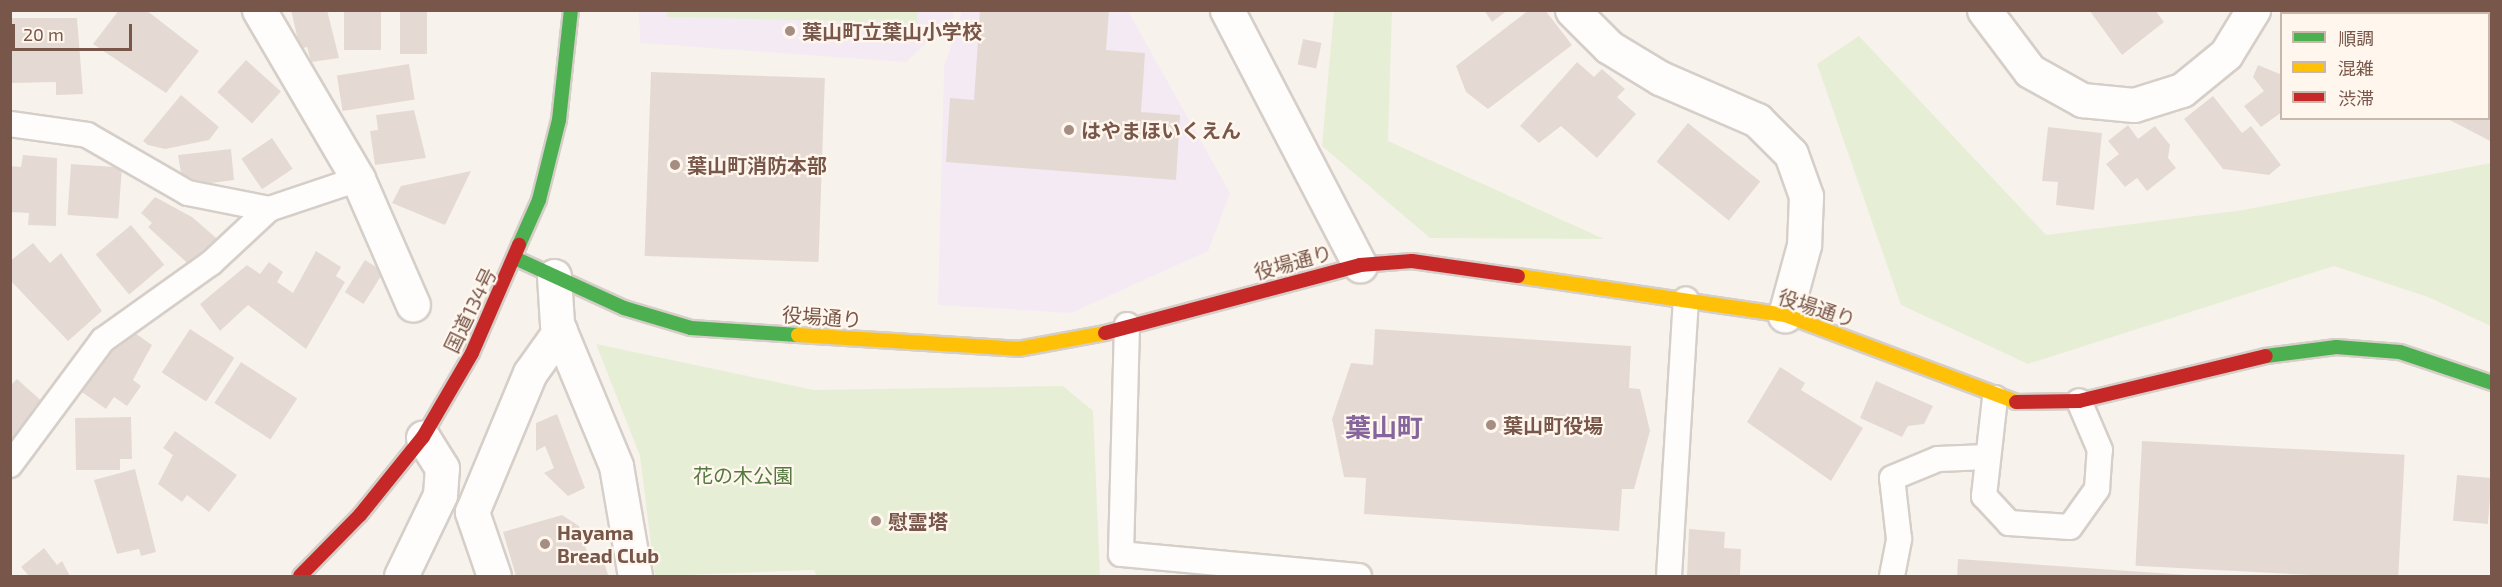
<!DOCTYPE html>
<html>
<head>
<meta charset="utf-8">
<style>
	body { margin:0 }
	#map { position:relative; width:2502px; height:587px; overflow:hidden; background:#f8f2ec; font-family:"Exo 2","Noto Sans JP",sans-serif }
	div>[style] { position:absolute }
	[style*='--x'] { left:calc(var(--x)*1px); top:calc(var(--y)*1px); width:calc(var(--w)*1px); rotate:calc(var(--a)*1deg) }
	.education>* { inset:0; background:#f4eaf4 }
	.green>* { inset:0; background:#e6efd6 }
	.building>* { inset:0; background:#e5dad3; transform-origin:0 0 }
	.roads { filter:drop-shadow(2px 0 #d6cec8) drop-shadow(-2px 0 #d6cec8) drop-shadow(0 2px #d6cec8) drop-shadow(0 -2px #d6cec8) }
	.lane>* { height:24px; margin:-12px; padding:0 12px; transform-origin:12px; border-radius:12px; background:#fefdfc }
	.street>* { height:33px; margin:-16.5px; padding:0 16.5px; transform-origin:16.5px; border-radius:16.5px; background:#fefdfc }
	.fast>* { height:14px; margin:-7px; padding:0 7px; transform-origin:7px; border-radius:7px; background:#4caf50 }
	.slow>* { height:14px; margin:-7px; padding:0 7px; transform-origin:7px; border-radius:7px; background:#ffc107 }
	.jam>* { height:14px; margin:-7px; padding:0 7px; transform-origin:7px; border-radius:7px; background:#c62828 }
	.dots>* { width:16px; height:16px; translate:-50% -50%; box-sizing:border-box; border:3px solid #fff7ee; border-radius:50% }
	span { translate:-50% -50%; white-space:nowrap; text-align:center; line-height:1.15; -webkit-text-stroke:4.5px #fff7ee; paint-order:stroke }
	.poi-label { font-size:20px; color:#78574a; font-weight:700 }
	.left { translate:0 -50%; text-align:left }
	.street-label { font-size:20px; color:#78574a }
	.park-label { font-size:20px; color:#53793e }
	.district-label { font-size:26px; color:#85659c; font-weight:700 }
	.frame { position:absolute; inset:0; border:12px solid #78574a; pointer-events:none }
	.legend { position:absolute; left:2280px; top:12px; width:210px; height:108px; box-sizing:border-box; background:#fff7ee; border:2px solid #c9b7ac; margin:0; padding:8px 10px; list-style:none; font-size:18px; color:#78574a }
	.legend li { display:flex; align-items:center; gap:12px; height:30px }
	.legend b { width:30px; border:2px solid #c9b7ac }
	.scale { position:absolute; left:12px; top:24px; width:120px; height:27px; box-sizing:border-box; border:3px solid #78574a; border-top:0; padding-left:8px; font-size:18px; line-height:21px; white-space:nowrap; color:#78574a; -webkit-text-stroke:4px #fff7ee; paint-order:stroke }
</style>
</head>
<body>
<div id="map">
	<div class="education">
		<div style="clip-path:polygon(953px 10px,953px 18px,906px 62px,640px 43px,639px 11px)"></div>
		<div style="clip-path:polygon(962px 11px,1128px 11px,1230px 193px,1208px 251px,1071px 313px,938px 305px,944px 67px)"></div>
	</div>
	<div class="green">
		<div style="clip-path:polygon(667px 11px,667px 10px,918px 11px,917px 23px,667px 17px)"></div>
		<div style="clip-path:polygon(1334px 11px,1392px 11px,1388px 141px,1604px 239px,1430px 238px,1322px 146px)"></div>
		<div style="clip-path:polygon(1859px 36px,2046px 235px,2243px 210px,2491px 163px,2491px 326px,2428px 297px,2334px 266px,2028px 364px,1901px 305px,1817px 64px)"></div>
		<div style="clip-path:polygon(596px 344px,814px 390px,1063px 386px,1093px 411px,1100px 576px,817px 576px,814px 570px,655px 576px,640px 456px)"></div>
	</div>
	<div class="building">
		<div style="clip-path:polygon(119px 10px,146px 10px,199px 51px,166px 93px,93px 44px)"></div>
		<div style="clip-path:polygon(291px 10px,327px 10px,339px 58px,311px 62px,307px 47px,300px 49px)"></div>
		<div style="left:344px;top:10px;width:37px;height:40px"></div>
		<div style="left:400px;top:10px;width:27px;height:44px"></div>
		<div style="clip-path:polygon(980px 10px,1109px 10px,1106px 50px,1145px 53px,1141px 112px,1180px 115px,1176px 180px,946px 162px,950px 98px,974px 100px)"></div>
		<div style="clip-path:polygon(1484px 10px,1508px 10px,1492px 22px)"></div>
		<div style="clip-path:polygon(1529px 10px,1545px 10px,1572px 45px,1488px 109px,1466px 92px,1456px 66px)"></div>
		<div style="clip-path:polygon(2089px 10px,2155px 10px,2164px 22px,2122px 55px)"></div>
		<div style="clip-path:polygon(2283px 10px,2385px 10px,2392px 13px,2284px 14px)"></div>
		<div style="clip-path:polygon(11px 18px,77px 18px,83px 94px,56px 95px,56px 82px,12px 83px)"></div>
		<div style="left:1303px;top:39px;width:19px;height:26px;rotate:12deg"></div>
		<div style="left:246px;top:60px;width:47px;height:43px;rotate:42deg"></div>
		<div style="clip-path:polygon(1577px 62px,1594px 77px,1602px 69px,1625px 89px,1617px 97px,1636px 114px,1597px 158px,1561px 126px,1539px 143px,1520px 126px)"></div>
		<div style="clip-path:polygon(2488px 63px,2492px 65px,2492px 142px,2446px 118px,2488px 118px)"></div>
		<div style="left:409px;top:64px;width:36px;height:73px;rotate:81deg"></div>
		<div style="clip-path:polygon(2258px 65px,2282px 75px,2282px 112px,2261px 127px,2244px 106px,2264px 91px,2253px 77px)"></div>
		<div style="left:651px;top:72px;width:174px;height:184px;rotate:2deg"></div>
		<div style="clip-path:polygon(181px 95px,219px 127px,209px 140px,165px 149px,148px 145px,143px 141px)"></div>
		<div style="clip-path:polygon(2213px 96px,2242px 133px,2251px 126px,2281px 165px,2269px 175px,2223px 169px,2184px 119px)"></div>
		<div style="clip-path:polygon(414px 110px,426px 158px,375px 165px,370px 131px,378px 130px,376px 115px)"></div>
		<div style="left:1688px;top:123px;width:93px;height:50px;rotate:39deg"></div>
		<div style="clip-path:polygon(2128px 125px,2138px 139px,2155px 126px,2170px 145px,2168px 158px,2176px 168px,2147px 191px,2137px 178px,2125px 187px,2106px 164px,2119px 154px,2108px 141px)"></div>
		<div style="clip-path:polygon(2048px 127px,2102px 133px,2094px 210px,2056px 205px,2058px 182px,2042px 181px)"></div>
		<div style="left:272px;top:138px;width:37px;height:37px;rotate:56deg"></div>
		<div style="clip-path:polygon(231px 149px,234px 180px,203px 184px,181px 173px,178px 155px)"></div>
		<div style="clip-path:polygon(23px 155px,57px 158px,56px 226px,28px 225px,29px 213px,10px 212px,10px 166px,21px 167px)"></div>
		<div style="left:71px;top:164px;width:51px;height:51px;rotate:4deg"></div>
		<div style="clip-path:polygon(471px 171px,445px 225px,392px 203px,401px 186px)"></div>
		<div style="clip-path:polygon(155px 197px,192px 217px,222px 243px,196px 271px,148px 227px,152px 223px,141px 213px)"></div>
		<div style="left:131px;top:225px;width:52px;height:46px;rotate:50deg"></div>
		<div style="clip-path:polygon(33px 243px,50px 263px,61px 253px,102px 311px,68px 341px,10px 280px,10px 261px)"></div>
		<div style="clip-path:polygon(316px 251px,341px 267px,336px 276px,345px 282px,306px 349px,248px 305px,220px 331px,200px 304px,247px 265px,260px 274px,269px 262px,283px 272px,277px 282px,293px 293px)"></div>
		<div style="left:365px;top:260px;width:22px;height:38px;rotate:32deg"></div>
		<div style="clip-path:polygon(129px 329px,152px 345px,133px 380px,141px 386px,127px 406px,114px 397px,106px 409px,79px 390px)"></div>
		<div style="left:190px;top:329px;width:53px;height:52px;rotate:33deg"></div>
		<div style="clip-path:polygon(1375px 329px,1631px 346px,1629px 388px,1640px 389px,1650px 431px,1634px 489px,1622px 489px,1619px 531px,1364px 514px,1366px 478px,1344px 477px,1332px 419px,1351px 363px,1373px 365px)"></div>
		<div style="left:241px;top:362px;width:67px;height:49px;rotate:33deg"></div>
		<div style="clip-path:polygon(1780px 367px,1805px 383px,1801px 390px,1863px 428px,1831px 481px,1747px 422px)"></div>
		<div style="clip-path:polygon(17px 379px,47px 406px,10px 446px,10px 386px)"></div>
		<div style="clip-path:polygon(1876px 381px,1933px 406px,1924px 424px,1908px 426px,1902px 437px,1860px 418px)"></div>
		<div style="clip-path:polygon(557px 414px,585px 488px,568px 496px,544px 473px,554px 468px,545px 446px,536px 451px,536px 423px)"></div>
		<div style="clip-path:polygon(131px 417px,132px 459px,120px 459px,120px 470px,76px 470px,75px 418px)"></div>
		<div style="clip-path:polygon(175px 431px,237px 475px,209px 512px,187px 495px,182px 502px,158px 484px,173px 455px,163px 448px)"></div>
		<div style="left:2142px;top:441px;width:263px;height:125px;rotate:3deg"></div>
		<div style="clip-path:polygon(135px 469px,156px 552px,141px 556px,139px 549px,117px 554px,94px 480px)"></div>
		<div style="left:2457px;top:475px;width:35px;height:46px;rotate:5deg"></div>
		<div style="clip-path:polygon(562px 515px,579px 526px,589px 558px,602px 555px,608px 575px,516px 576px,503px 532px)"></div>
		<div style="clip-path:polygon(1689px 529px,1725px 532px,1724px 548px,1741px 549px,1740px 576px,1687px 576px)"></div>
		<div style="clip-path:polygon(44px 548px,57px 565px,62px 561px,70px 576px,29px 576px,21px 567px)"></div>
		<div style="clip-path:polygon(1958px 559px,2187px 575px,2187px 576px,1957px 576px)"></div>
	</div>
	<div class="roads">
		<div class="lane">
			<div style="--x:10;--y:124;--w:78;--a:8.1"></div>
			<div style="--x:87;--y:135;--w:116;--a:29.9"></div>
			<div style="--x:188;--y:193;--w:83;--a:11.2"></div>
			<div style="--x:269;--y:209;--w:94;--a:-18.6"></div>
			<div style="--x:1127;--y:325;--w:229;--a:91.5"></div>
			<div style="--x:1121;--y:554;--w:239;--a:5.3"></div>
			<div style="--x:1995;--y:398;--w:99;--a:96.4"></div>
			<div style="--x:1984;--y:496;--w:37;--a:47"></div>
			<div style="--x:2009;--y:523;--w:61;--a:3.8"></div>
			<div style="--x:2070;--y:527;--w:47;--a:-54.6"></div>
			<div style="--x:2097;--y:489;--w:39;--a:-86"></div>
			<div style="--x:2100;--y:450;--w:53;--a:-113.2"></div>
			<div style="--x:10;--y:465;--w:156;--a:-53.4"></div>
			<div style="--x:103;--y:340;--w:133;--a:-35.5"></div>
			<div style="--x:211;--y:263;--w:79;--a:-43"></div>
			<div style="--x:1669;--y:576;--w:277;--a:-86.5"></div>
			<div style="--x:1892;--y:576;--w:38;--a:-79"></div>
			<div style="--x:1899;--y:539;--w:61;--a:-96.5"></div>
			<div style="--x:1892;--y:478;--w:50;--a:-22.4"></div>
			<div style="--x:1938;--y:459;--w:49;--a:-2.3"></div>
		</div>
		<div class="street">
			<div style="--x:259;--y:10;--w:196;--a:59.6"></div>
			<div style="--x:358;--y:179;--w:137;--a:66.4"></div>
			<div style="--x:1227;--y:10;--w:288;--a:62.5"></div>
			<div style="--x:1572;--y:10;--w:52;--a:45"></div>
			<div style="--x:1609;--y:47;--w:60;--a:31.3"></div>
			<div style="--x:1660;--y:78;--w:106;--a:23.4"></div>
			<div style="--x:1757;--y:120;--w:48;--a:45"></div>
			<div style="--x:1791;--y:154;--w:45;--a:70.3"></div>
			<div style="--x:1806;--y:196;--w:49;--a:92.3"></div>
			<div style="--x:1804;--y:245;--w:73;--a:105.2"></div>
			<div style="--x:1984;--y:10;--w:76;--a:53"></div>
			<div style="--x:2030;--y:71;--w:60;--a:29.1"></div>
			<div style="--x:2082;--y:100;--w:52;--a:5.5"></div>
			<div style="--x:2134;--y:105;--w:50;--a:-17.4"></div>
			<div style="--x:2182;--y:90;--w:57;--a:-39.3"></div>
			<div style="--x:2226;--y:54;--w:52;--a:-58.5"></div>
			<div style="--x:554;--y:276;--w:48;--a:86.4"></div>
			<div style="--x:557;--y:324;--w:154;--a:67.4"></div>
			<div style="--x:616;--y:466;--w:112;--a:80.2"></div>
			<div style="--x:401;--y:576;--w:90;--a:-64.3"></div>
			<div style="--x:440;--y:495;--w:27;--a:-86"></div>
			<div style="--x:442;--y:468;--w:36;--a:-122"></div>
			<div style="--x:494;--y:576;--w:68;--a:-109"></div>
			<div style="--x:472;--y:512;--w:151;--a:-67.4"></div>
			<div style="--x:530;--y:373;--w:52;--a:-54.5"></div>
		</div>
		<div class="fast">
			<div style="--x:519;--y:245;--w:49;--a:-66"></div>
			<div style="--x:539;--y:200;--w:82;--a:-76"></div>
			<div style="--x:559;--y:120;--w:111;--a:-83.8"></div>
			<div style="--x:517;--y:259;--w:118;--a:24.6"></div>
			<div style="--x:624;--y:308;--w:70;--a:16.6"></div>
			<div style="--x:691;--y:328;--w:107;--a:3.7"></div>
			<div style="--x:2266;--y:356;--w:71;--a:-7.3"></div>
			<div style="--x:2336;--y:347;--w:64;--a:4.5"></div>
			<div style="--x:2400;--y:352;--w:97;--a:18.6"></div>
		</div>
		<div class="slow">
			<div style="--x:1518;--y:276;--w:270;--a:8.3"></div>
			<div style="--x:1785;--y:315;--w:247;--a:20.6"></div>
			<div style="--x:798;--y:335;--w:220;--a:3.6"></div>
			<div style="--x:1018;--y:349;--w:88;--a:-10.4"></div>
		</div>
		<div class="jam">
			<div style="--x:1105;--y:333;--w:264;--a:-14.9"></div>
			<div style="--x:1360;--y:265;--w:52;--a:-4.4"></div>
			<div style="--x:1412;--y:261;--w:107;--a:8.1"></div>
			<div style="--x:2016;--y:402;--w:63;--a:-0.9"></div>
			<div style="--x:2079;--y:401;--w:192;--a:-13.5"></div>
			<div style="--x:300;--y:576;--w:86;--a:-45.5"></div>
			<div style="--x:360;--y:515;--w:100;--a:-51.1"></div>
			<div style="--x:423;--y:437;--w:97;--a:-59.7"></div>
			<div style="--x:472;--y:353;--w:118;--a:-66.5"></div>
		</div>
	</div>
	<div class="dots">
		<div style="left:790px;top:31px;background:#a58d83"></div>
		<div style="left:1069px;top:130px;background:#a58d83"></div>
		<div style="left:675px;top:165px;background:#a58d83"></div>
		<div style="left:1491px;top:425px;background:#a58d83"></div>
		<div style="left:876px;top:521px;background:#a58d83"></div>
		<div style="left:545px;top:544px;background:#a58d83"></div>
	</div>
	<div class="poi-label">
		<span class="left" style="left:802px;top:31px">葉山町立葉山小学校</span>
		<span class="left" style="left:1081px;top:130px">はやまほいくえん</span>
		<span class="left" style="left:687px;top:165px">葉山町消防本部</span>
		<span class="left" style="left:1503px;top:425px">葉山町役場</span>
		<span class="left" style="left:888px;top:521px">慰霊塔</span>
		<span class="left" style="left:557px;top:544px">Hayama<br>Bread Club</span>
	</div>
	<div class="street-label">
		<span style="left:1293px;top:262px;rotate:-15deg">役場通り</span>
		<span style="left:1817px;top:308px;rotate:18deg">役場通り</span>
		<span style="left:470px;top:310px;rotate:-64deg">国道134号</span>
		<span style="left:822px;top:317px;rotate:4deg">役場通り</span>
	</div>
	<div class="park-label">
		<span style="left:743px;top:475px">花の木公園</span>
	</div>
	<div class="district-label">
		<span style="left:1384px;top:427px">葉山町</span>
	</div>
	<div class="frame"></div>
	<ul class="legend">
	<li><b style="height:8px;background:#4caf50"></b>順調</li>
	<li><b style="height:8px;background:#ffc107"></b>混雑</li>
	<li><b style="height:8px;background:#c62828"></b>渋滞</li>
	</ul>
	<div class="scale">20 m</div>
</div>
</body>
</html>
